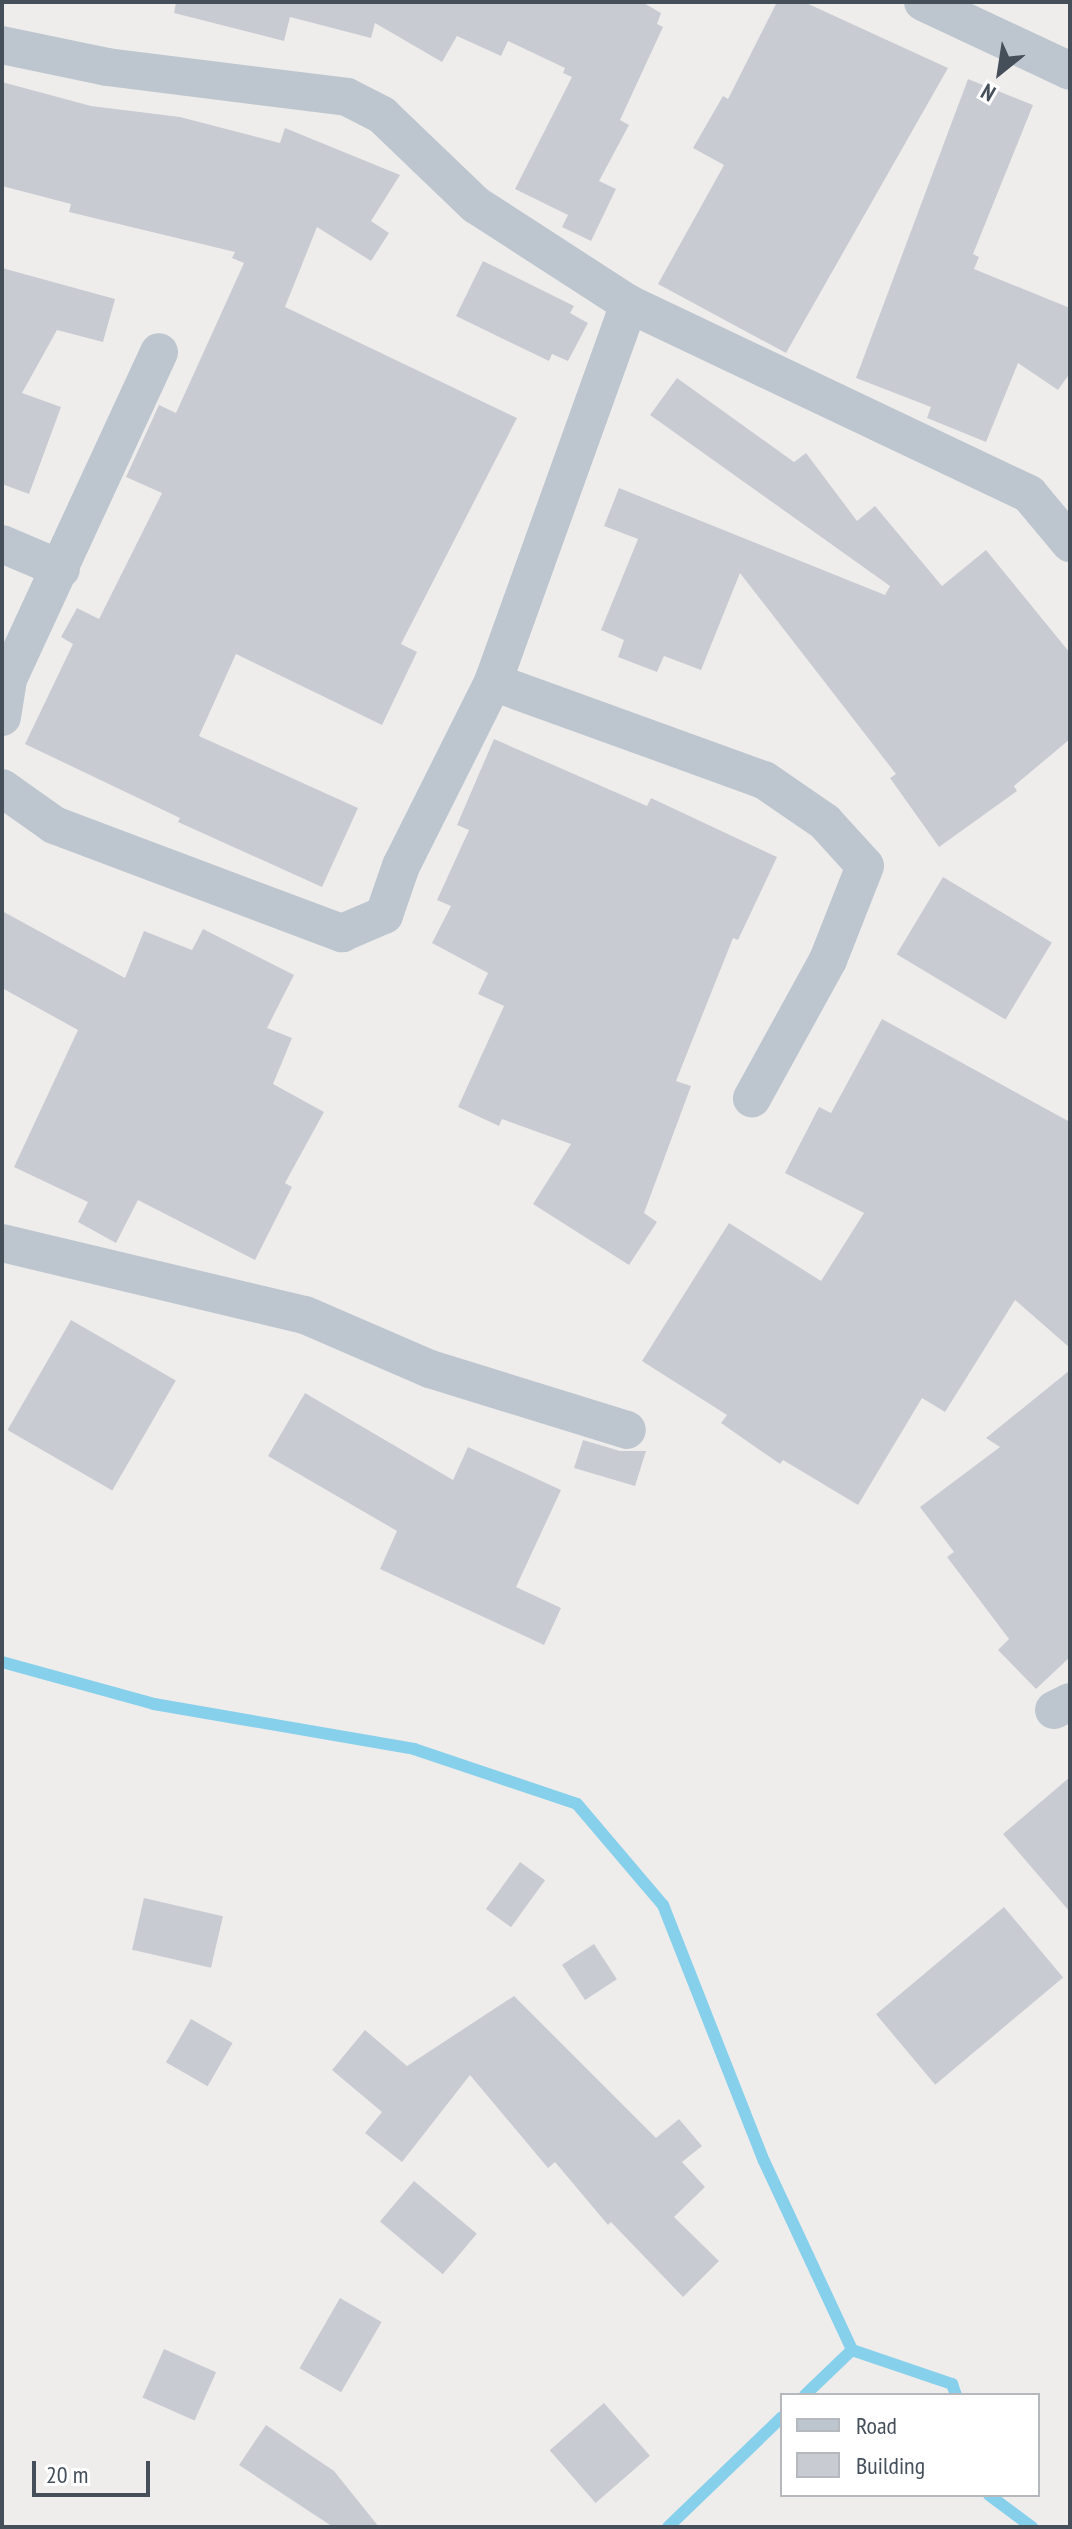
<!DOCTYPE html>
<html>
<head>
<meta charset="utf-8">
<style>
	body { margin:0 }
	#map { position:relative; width:1072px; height:2529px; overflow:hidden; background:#efedec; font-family:"PT Sans Narrow",sans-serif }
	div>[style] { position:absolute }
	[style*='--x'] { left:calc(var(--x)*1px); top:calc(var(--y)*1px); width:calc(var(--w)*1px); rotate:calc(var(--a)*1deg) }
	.stream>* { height:12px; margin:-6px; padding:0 6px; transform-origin:6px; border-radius:6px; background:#87d0eb }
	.building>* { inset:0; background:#c9cbd3; transform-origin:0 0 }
	.minor>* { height:38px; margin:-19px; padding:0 19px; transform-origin:19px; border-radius:19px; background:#bdc6cf }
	span { translate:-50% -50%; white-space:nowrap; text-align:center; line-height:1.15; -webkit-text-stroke:6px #fff; paint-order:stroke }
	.frame { position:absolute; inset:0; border:4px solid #454f5a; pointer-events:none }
	.legend { position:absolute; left:780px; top:2393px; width:260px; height:104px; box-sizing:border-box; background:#fff; border:2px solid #b5b9bd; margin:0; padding:10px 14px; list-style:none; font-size:24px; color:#454f5a }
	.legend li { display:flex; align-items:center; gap:16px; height:40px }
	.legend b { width:40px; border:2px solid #b5b9bd }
	.north { position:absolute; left:960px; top:32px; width:80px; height:80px; -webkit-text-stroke:6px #fff; paint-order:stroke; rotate:210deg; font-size:22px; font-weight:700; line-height:32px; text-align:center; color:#454f5a }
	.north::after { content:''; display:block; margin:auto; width:28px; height:36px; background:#454f5a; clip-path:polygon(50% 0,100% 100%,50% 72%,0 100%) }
	.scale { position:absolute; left:32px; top:2461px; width:118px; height:36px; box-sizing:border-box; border:4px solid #454f5a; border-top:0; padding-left:10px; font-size:24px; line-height:28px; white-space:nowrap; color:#454f5a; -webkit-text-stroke:6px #fff; paint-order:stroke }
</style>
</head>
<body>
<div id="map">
	<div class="stream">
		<div style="--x:2;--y:1662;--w:158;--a:15.4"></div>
		<div style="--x:154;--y:1704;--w:264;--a:9.8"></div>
		<div style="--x:414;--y:1749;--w:172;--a:18.6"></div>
		<div style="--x:577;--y:1804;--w:133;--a:49.6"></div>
		<div style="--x:663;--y:1905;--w:275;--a:68.5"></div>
		<div style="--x:764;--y:2161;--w:208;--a:65"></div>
		<div style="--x:852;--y:2350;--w:106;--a:18.8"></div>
		<div style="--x:952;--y:2384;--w:12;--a:70"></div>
		<div style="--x:805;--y:2395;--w:65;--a:-43.8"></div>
		<div style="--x:989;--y:2495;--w:54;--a:36.7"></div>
		<div style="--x:668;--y:2527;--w:158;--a:-44"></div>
	</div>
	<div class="building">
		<div style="clip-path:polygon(176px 2px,642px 2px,661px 13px,657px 24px,663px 27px,620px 120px,629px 125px,599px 181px,616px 189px,591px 241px,562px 227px,568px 215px,515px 189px,572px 77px,563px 73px,565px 68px,508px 41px,501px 56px,457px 36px,442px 62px,375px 23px,371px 38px,290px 17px,284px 41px,174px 13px)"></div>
		<div style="clip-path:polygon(777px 2px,804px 2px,948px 68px,786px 353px,658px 284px,724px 165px,693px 148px,723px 96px,728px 99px)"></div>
		<div style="clip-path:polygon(968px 79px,1033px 105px,973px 254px,979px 257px,974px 269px,1070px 308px,1070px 373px,1058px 390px,1018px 363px,986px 442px,927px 418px,931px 407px,856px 378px)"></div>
		<div style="clip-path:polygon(2px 82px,91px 106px,180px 117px,280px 143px,285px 128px,400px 175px,371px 221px,389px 233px,371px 261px,317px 227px,285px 307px,517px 418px,401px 644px,417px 652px,382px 725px,236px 654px,199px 736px,358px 808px,322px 887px,178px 822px,180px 818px,25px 744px,73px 644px,61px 637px,77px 608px,99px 619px,162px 493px,126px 477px,159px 405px,176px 413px,244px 263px,232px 258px,235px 252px,69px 212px,71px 204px,2px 186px)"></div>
		<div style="clip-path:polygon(483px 261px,574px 306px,570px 313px,588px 323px,568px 361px,552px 354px,549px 361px,456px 316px)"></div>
		<div style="clip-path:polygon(2px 268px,115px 299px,103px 342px,57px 330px,22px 393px,61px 407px,29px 494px,2px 484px)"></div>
		<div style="clip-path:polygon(677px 378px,794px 462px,806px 453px,857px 521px,875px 506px,942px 586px,986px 550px,1070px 653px,1070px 739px,1014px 786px,1017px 791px,939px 847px,890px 778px,896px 774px,740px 573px,701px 670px,664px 656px,657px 672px,618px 657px,624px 640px,601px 630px,638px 539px,604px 526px,619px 488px,885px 595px,890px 586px,650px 415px)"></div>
		<div style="clip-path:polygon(494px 739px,647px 806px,651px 798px,777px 857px,738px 940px,733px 938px,676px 1081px,691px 1086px,644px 1213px,657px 1222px,629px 1265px,533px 1204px,571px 1144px,502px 1119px,499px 1126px,458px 1107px,504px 1006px,478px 994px,488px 973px,432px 943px,451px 906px,437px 900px,469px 830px,457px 825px)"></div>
		<div style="left:943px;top:877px;width:127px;height:90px;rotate:31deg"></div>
		<div style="clip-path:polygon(2px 911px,125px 978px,144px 931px,192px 950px,203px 929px,294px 975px,267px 1028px,292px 1038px,273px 1084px,324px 1112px,285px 1183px,292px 1187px,255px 1260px,138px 1200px,116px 1243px,78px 1222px,88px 1202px,14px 1167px,78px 1030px,2px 988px)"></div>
		<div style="clip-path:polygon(882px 1019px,1070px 1122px,1070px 1348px,1015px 1300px,945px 1412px,922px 1398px,858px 1505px,783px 1460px,780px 1464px,721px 1423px,727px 1415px,642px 1361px,729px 1223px,821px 1281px,864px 1213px,785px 1173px,819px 1107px,831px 1113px)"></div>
		<div style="left:71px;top:1320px;width:121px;height:127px;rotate:30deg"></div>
		<div style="clip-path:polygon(1070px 1370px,1070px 1657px,1036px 1689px,998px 1650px,1009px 1639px,947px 1557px,954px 1552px,920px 1507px,1000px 1447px,986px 1438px)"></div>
		<div style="clip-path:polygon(305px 1393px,453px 1480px,468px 1447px,561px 1490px,516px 1587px,561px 1608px,544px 1645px,380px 1569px,397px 1531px,268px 1456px)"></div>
		<div style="clip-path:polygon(583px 1440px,620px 1451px,646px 1451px,635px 1486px,574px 1468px)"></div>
		<div style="clip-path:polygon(1070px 1777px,1070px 1912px,1003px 1834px)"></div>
		<div style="left:520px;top:1862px;width:31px;height:58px;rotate:36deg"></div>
		<div style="left:144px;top:1898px;width:81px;height:53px;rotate:13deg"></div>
		<div style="left:1004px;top:1907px;width:92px;height:167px;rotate:50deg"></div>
		<div style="left:594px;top:1944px;width:42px;height:38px;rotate:57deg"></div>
		<div style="clip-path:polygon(514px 1996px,656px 2138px,679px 2119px,702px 2146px,682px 2162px,705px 2187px,674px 2217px,719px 2261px,683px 2297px,611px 2222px,608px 2225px,555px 2162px,548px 2168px,470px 2075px,402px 2162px,365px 2133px,382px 2112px,332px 2070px,365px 2030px,407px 2066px)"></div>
		<div style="left:191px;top:2019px;width:48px;height:50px;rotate:30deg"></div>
		<div style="left:414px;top:2181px;width:82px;height:53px;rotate:40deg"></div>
		<div style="left:340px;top:2298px;width:48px;height:81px;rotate:30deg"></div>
		<div style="left:164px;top:2349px;width:57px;height:53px;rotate:24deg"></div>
		<div style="left:604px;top:2403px;width:70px;height:72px;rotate:49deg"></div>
		<div style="clip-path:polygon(266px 2425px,334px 2471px,379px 2527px,333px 2527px,239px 2465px)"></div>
	</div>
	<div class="minor">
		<div style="--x:923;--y:2;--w:162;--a:25.1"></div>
		<div style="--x:2;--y:45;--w:107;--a:11.8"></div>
		<div style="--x:107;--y:67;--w:242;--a:7.1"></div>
		<div style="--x:347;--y:97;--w:39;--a:27"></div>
		<div style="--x:382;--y:115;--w:130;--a:43.8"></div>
		<div style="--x:476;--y:205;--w:182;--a:32.9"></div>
		<div style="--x:629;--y:304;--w:443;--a:25.4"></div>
		<div style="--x:1029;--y:494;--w:64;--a:50.1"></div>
		<div style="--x:2;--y:544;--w:64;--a:23"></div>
		<div style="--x:493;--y:682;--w:288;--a:19.9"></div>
		<div style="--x:764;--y:780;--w:74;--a:34.5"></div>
		<div style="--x:825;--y:822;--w:59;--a:47.7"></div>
		<div style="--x:865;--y:866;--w:101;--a:111.5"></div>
		<div style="--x:828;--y:960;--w:158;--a:118.8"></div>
		<div style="--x:2;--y:717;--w:38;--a:-81"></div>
		<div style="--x:8;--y:679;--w:360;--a:-65.2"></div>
		<div style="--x:2;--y:788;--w:64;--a:35.4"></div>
		<div style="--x:54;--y:825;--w:308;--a:20.6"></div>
		<div style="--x:342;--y:933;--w:46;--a:-23.2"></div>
		<div style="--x:384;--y:915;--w:52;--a:-70.9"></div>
		<div style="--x:401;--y:866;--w:206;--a:-63.4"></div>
		<div style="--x:493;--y:682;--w:402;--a:-70.2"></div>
		<div style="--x:2;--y:1243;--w:311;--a:13.4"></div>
		<div style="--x:305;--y:1315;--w:136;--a:23.4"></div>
		<div style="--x:430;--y:1369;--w:206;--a:17.2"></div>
		<div style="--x:1054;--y:1710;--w:18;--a:-27"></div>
	</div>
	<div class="frame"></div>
	<ul class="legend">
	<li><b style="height:10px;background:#bdc6cf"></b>Road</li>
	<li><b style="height:22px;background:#c9cbd3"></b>Building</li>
	</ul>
	<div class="north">N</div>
	<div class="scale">20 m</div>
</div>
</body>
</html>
